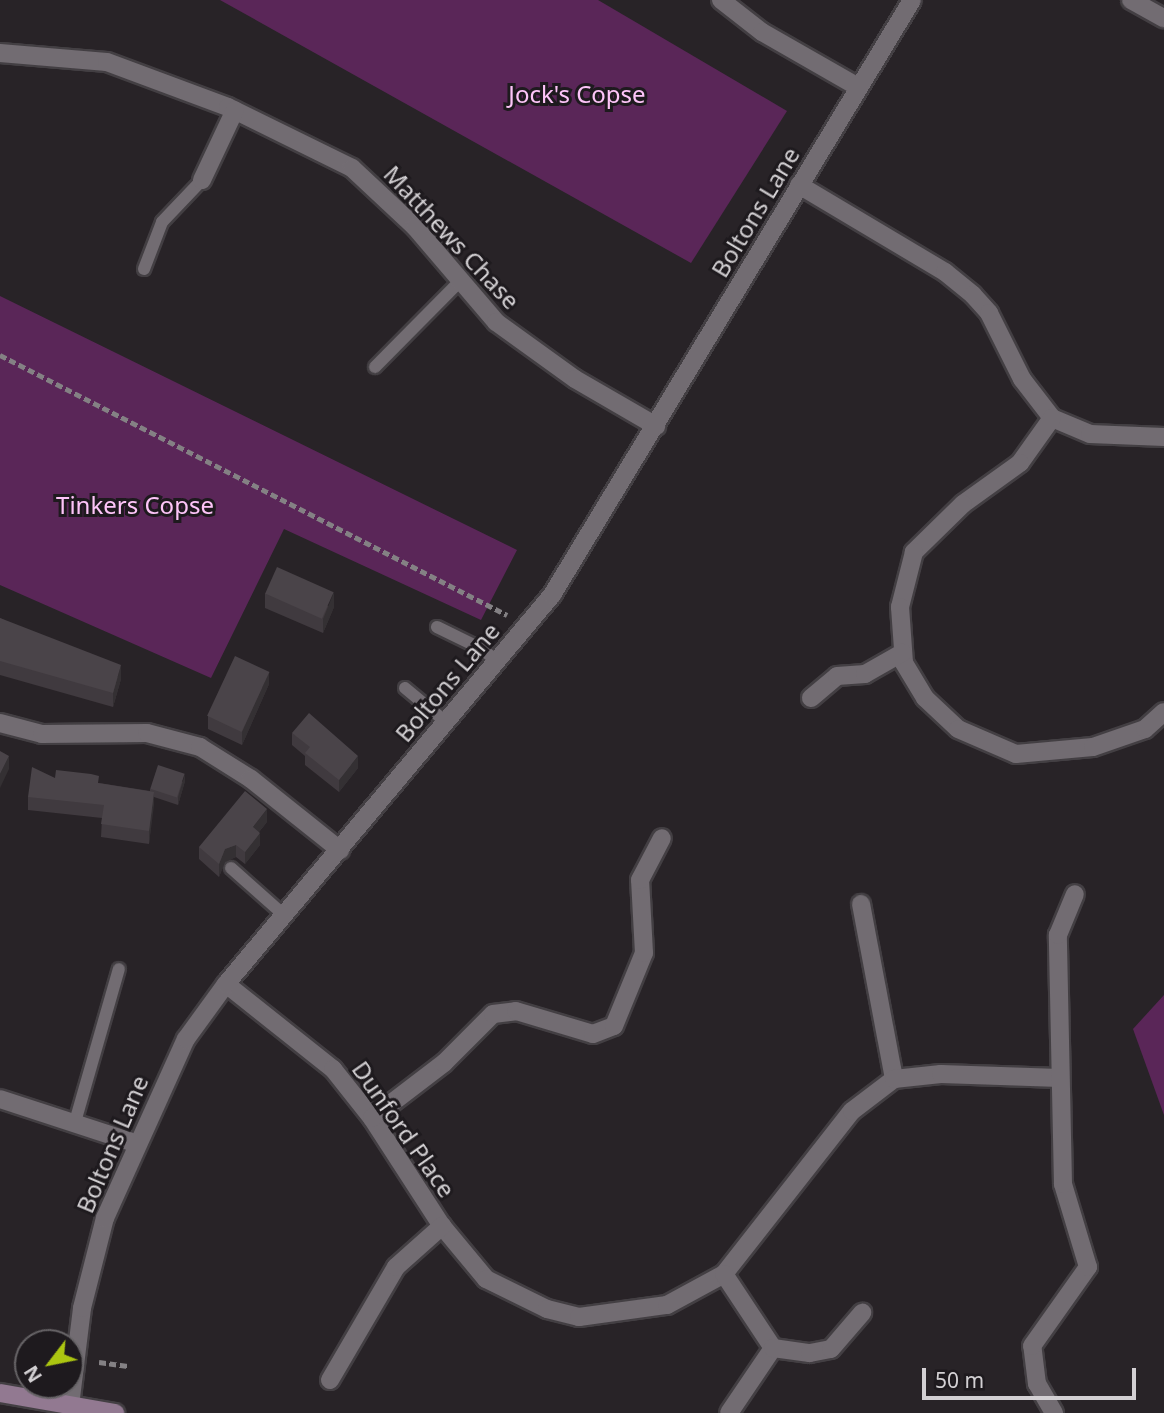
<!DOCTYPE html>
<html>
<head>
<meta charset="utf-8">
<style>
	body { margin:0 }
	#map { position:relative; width:1164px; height:1413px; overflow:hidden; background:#282327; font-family:"Noto Sans",sans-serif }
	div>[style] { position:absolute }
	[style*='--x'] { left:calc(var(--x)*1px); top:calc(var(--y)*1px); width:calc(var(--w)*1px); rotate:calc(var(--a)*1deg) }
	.green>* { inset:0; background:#5a2658 }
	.path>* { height:4.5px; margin-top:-2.25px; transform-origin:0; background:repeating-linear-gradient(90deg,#848184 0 7px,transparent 0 10.5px) }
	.roads { filter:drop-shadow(2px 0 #433f43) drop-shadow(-2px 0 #433f43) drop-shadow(0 2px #433f43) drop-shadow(0 -2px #433f43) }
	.lane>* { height:12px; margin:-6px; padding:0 6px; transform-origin:6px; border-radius:6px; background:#726c72 }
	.street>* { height:18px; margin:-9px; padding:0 9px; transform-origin:9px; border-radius:9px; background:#726c72 }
	.secondary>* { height:18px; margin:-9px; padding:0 9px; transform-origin:9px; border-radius:9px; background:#927991 }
	.wall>* { inset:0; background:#403a3f }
	.shaded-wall>* { inset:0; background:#343033 }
	.building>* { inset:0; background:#4a4449; transform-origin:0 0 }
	span { translate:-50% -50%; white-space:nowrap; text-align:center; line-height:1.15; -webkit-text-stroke:6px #1e1a1e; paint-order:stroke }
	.park-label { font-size:24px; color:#fdc4f8 }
	.street-label { font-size:24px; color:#d3d0d3 }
	.north { position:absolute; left:14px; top:1329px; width:70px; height:70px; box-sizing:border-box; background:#1e1a1e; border:2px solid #666366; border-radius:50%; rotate:238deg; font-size:19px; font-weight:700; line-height:28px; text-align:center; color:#d3d0d3 }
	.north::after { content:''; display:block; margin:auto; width:24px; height:32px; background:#acc611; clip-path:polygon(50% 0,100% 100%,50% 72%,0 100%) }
	.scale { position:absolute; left:922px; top:1368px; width:214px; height:32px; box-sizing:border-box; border:4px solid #d3d0d3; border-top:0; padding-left:9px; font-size:21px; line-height:24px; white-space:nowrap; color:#d3d0d3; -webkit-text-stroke:5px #1e1a1e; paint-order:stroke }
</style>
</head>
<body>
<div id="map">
	<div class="green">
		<div style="clip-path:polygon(220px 0,598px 0,787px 111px,691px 263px)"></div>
		<div style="clip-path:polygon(0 296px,517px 550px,481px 620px,284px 529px,211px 678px,0 585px)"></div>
		<div style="clip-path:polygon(1164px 995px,1164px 1115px,1133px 1029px)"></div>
	</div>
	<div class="path">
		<div style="--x:0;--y:355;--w:570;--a:27.15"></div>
		<div style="--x:99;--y:1362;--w:29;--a:8"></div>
	</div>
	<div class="roads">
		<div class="lane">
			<div style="--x:144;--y:269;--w:50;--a:-69"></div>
			<div style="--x:162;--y:222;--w:58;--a:-46.4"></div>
			<div style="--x:375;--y:367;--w:122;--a:-45.3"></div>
			<div style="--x:437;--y:627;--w:48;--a:26"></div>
			<div style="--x:480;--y:648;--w:21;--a:37"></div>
			<div style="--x:405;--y:688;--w:53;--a:39.7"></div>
			<div style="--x:231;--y:868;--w:71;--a:41.6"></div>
			<div style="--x:75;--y:1122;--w:159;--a:-74"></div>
		</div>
		<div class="street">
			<div style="--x:721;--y:0;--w:52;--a:38"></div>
			<div style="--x:762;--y:32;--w:111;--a:29.8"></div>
			<div style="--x:1131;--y:0;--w:38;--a:29"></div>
			<div style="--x:0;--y:53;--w:107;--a:4.8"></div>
			<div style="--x:107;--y:62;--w:129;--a:20.4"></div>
			<div style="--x:228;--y:107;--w:138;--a:26.2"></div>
			<div style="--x:352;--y:168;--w:86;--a:43.1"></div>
			<div style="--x:415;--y:227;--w:125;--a:49.5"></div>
			<div style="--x:496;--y:322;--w:97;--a:35.8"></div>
			<div style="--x:575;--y:379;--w:94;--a:30.1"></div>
			<div style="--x:202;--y:180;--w:77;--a:-64.8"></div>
			<div style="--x:799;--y:185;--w:170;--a:30.8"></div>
			<div style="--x:945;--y:272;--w:36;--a:39"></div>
			<div style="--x:973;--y:295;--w:24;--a:48"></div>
			<div style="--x:989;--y:313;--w:74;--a:63.4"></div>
			<div style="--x:1022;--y:379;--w:49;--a:52.4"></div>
			<div style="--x:1052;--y:418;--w:41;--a:22.8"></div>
			<div style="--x:1090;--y:434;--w:74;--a:2.3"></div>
			<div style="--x:1052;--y:418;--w:55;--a:125.4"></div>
			<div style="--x:1020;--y:463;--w:70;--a:144.3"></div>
			<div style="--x:963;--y:504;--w:69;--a:135.6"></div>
			<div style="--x:914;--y:552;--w:57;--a:104.3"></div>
			<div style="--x:900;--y:607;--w:56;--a:85.9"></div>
			<div style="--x:904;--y:663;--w:41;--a:59"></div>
			<div style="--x:925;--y:698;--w:45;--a:43.2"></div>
			<div style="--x:958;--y:729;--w:63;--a:23.3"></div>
			<div style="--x:1016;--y:754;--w:77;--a:-5.2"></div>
			<div style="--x:1093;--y:747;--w:55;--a:-19.1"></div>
			<div style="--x:1145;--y:729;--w:25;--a:-42"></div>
			<div style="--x:811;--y:698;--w:34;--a:-40"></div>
			<div style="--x:837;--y:676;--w:28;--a:-4"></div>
			<div style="--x:865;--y:674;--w:43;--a:-29.6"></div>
			<div style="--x:0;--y:723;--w:43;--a:14.7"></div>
			<div style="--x:42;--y:734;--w:105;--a:-0.5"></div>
			<div style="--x:147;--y:733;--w:55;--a:14.8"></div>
			<div style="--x:200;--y:747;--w:60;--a:32.1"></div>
			<div style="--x:251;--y:779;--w:114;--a:38.6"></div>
			<div style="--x:861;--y:904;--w:178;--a:79.3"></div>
			<div style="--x:226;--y:984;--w:137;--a:38.5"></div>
			<div style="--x:333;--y:1069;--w:63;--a:51.5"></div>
			<div style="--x:372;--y:1118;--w:129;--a:57.1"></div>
			<div style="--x:442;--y:1226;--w:69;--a:50.3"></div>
			<div style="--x:486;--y:1279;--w:68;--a:26.2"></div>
			<div style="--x:547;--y:1309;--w:33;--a:14"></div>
			<div style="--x:579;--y:1317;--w:89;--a:-7.8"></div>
			<div style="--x:667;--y:1305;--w:65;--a:-28.5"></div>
			<div style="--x:724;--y:1274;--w:207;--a:-51.9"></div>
			<div style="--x:852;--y:1111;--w:53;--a:-37.3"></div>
			<div style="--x:894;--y:1079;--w:47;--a:-6.1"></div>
			<div style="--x:941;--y:1074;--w:119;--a:1.9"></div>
			<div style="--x:0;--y:1099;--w:142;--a:18.1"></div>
			<div style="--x:372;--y:1118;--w:91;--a:-37.4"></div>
			<div style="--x:444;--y:1063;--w:69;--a:-45"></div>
			<div style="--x:493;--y:1014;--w:23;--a:-7"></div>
			<div style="--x:516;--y:1011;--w:80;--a:16.6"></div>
			<div style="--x:593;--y:1034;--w:22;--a:-21"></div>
			<div style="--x:614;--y:1026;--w:79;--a:-67.7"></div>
			<div style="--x:644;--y:953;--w:73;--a:-93.1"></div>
			<div style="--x:640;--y:880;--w:47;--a:-62.4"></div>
			<div style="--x:724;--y:1274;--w:89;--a:56.5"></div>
			<div style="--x:773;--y:1348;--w:78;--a:124.1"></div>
			<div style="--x:773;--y:1348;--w:37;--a:8"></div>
			<div style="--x:810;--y:1353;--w:21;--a:-11"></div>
			<div style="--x:831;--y:1349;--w:48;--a:-49.3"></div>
			<div style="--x:330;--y:1380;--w:131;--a:-59.7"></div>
			<div style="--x:396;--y:1267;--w:62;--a:-41.7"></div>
			<div style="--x:70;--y:1406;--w:99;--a:-83"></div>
			<div style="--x:82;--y:1308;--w:93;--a:-75.7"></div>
			<div style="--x:105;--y:1218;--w:196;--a:-65.7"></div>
			<div style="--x:186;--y:1039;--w:68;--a:-54"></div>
			<div style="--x:226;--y:984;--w:508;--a:-50.04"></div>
			<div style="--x:552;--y:595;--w:695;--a:-58.82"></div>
			<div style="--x:1054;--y:1413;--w:34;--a:-120"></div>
			<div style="--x:1037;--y:1384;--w:38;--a:-97"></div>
			<div style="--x:1032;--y:1346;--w:97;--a:-54.7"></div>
			<div style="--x:1088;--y:1267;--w:87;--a:-106.8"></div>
			<div style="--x:1063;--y:1184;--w:249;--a:-91.2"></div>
			<div style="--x:1058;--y:935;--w:44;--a:-67.5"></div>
		</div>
		<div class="secondary">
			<div style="--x:0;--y:1393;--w:117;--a:9.9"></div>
		</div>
	</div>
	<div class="wall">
		<div style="clip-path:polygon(265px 593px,334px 607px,323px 633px,265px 608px)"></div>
		<div style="clip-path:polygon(0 618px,121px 679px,113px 707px,0 675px)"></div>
		<div style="clip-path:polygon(269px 684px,242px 745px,208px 729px,208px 716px)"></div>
		<div style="clip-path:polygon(292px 733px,358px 768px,339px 792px,305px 765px,305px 756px,292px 745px)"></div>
		<div style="clip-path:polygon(55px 778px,99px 783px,150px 791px,150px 789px,185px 781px,178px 805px,154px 797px,149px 844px,101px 837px,102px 818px,28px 810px,28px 797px)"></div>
		<div style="clip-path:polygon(267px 822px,259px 832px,260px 845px,245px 864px,236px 857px,225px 862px,219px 877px,199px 859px,199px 847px)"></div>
	</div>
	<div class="shaded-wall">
		<div style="clip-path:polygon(334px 592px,334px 607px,323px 633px,323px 619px)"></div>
		<div style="clip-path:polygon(121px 665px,121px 679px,113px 707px,113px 693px)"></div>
		<div style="clip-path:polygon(269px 672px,269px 684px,242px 745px,242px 732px)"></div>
		<div style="clip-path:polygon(9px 756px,9px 769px,0 788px,0 774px)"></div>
		<div style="clip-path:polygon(358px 756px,358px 768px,339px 792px,339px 780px)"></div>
		<div style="clip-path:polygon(185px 774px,185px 781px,178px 805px,178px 797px)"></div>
		<div style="clip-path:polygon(154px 792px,154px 805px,149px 844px,149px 831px)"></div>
		<div style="clip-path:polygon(267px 809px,267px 822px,253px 839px,253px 827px)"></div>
		<div style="clip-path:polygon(260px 833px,260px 845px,245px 864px,245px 852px)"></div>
		<div style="clip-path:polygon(236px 845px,236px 857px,225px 862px,219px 877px,219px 864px,225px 849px)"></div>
	</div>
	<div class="building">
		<div style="left:277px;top:567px;width:62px;height:29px;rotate:24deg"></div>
		<div style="clip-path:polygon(0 618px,121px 665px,113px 693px,0 661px)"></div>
		<div style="left:235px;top:656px;width:38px;height:66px;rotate:25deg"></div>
		<div style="clip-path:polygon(309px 713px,358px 756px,339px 780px,305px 753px,310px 747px,292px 733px)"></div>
		<div style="clip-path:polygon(0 751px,9px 756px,0 774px)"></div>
		<div style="left:158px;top:765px;width:28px;height:25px;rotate:18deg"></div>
		<div style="clip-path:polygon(32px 767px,55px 778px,56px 770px,91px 774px,99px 776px,98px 783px,154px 792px,149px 831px,101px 824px,104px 805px,28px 797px)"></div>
		<div style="clip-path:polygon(245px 791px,267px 809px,253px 827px,260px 833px,245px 852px,236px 845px,225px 849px,219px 864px,199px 847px)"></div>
	</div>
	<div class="park-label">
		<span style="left:577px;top:94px">Jock's Copse</span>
		<span style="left:135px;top:505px">Tinkers Copse</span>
	</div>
	<div class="street-label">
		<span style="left:755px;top:212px;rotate:-59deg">Boltons Lane</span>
		<span style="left:452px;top:237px;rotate:47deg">Matthews Chase</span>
		<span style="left:447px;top:682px;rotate:-50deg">Boltons Lane</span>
		<span style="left:404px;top:1129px;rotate:55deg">Dunford Place</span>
		<span style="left:112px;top:1144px;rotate:-67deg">Boltons Lane</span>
	</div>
	<div class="north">N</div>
	<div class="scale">50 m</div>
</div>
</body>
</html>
